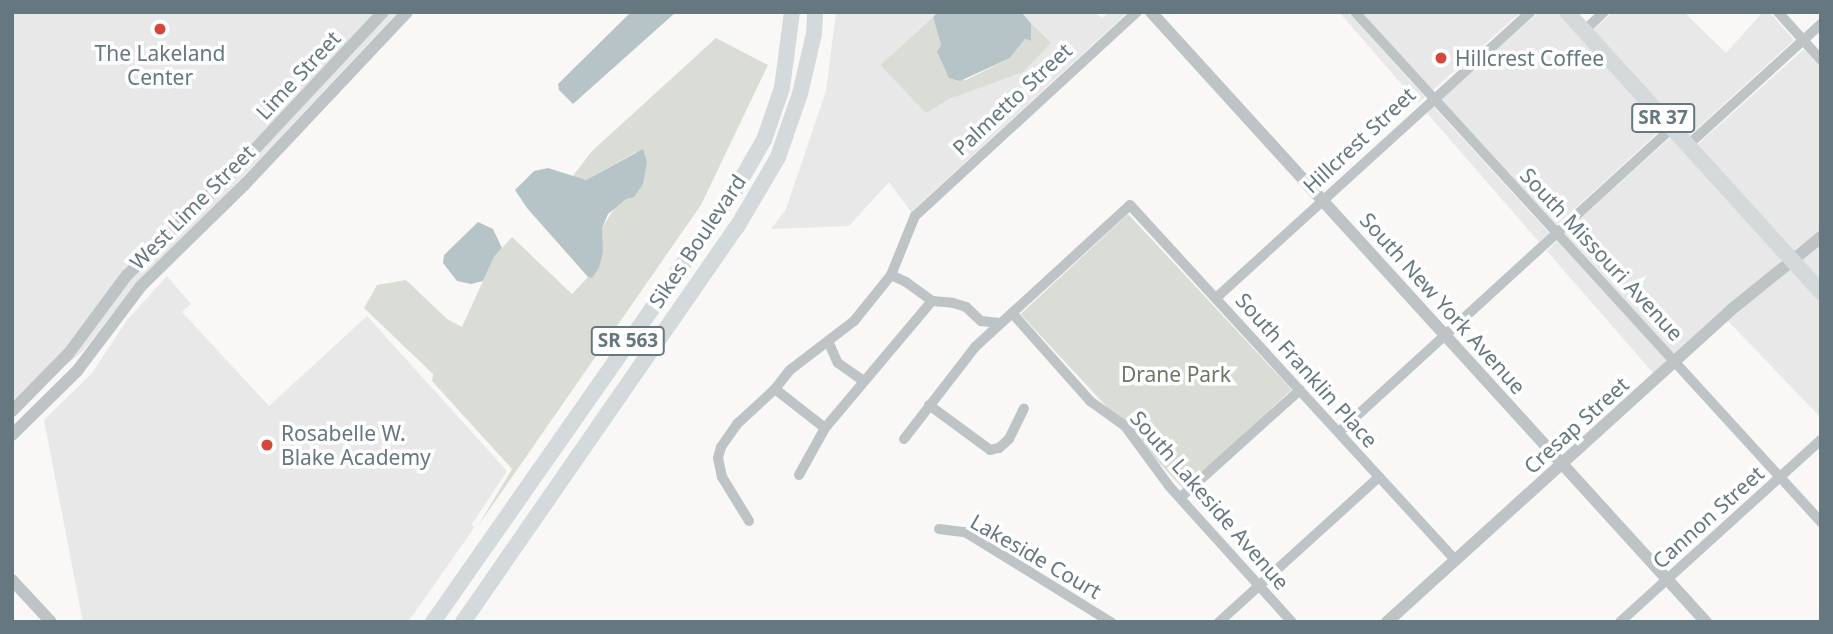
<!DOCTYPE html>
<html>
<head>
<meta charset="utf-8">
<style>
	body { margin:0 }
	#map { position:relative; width:1833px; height:634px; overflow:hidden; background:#f9f8f7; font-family:"Noto Sans",sans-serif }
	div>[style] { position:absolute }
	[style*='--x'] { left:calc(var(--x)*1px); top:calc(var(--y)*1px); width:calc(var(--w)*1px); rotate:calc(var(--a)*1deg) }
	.built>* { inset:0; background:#e7e8e7; transform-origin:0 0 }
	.green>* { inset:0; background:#daddd6; transform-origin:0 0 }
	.water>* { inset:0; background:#b7c4c7 }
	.minor>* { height:10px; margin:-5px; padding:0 5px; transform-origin:5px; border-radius:5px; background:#bec4c6 }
	.tertiary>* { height:12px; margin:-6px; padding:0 6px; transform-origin:6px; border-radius:6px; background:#bec4c6 }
	.primary>* { height:16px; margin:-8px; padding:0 8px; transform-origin:8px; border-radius:8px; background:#d4d9db }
	.dots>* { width:19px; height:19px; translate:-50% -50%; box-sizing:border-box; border:4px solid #fff; border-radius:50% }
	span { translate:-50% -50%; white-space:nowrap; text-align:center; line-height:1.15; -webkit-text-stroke:7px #fff; paint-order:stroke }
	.shield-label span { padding:2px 5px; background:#fff; border:2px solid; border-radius:5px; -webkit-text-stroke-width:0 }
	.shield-label { font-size:19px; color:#66787f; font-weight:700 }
	.poi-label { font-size:21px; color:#66787f }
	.left { translate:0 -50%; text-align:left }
	.street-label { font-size:21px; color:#66787f }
	.park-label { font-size:21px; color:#6b7865 }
	.frame { position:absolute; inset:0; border:14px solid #66787f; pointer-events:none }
</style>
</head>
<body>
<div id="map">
	<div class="built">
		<div style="clip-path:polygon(12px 12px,375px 12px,234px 162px,123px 270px,65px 350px,12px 402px)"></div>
		<div style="clip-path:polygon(391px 12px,398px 12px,221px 200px,137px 282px,83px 351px,65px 366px,131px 279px,243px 170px)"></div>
		<div style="clip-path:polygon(836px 12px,938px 12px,880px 65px,926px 112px,1050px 43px,1021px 12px,1094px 12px,1102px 18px,1110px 12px,1128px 12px,911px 212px,889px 182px,849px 226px,771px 229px,786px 209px,826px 91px)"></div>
		<div style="clip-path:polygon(1339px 12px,1348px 12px,1425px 97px,1418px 103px)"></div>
		<div style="clip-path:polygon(1362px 12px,1521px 12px,1433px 90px)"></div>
		<div style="clip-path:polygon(1539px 12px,1560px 12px,1664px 127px,1557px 225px,1441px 99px)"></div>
		<div style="clip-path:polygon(1613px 12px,1684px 12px,1726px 53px,1763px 12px,1769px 12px,1794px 40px,1688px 137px,1592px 31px)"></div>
		<div style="clip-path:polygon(1804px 49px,1821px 68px,1821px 230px,1792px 252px,1696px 146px)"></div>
		<div style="clip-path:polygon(1433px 106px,1549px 233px,1539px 242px,1426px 112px)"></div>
		<div style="left:1672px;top:136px;width:166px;height:145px;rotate:48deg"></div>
		<div style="clip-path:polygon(1557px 241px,1667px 360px,1653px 373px,1547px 251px)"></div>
		<div style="clip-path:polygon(1821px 245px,1821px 284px,1800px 261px)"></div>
		<div style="clip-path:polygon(1791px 268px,1821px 299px,1821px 418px,1728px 321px)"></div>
		<div style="clip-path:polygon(167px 276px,191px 304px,182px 312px,269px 406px,367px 316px,507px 471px,472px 524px,474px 528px,408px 622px,83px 622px,44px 420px,92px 373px,127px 320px)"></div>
	</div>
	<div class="green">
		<div style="clip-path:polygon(933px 17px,941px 45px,937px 52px,949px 77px,966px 80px,1010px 58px,1025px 39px,1031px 41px,1031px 23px,1051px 43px,1023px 72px,949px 99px,926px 113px,880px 65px)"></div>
		<div style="clip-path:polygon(716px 38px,768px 65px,701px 205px,478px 526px,512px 469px,432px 381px,433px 374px,364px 308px,377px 285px,406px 280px,447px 319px,462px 327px,494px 257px,512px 237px,572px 294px,588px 277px,592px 278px,602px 228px,617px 204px,636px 152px,586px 180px,572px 177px,592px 151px)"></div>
		<div style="left:1128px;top:214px;width:240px;height:147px;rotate:47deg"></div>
	</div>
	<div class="water">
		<div style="clip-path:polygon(631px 12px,676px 12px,573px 104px,559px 90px,558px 84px)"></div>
		<div style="clip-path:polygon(938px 12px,1021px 12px,1031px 23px,1031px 41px,1025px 39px,1010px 58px,960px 81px,949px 78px,937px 52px,941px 45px,933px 17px)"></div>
		<div style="clip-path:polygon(643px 149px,647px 162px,643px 184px,634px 197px,626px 199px,608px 214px,602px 228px,603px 252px,599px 268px,592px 278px,588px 277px,527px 208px,515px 190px,534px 171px,548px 168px,586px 180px)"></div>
		<div style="clip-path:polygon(478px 222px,493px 229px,502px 248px,494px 257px,483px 281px,471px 284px,457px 281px,443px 263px,444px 255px)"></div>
	</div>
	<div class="minor">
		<div style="--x:1355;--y:12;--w:691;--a:47.58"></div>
		<div style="--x:1778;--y:12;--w:64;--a:48.1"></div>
		<div style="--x:1584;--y:31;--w:28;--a:-44"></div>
		<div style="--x:1688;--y:145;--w:180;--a:-42.3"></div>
		<div style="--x:891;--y:275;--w:17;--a:25"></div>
		<div style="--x:906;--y:282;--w:32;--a:36"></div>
		<div style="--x:932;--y:301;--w:21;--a:5"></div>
		<div style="--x:953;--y:303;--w:14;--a:17"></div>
		<div style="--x:966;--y:307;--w:21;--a:43"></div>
		<div style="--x:981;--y:321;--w:19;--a:6"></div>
		<div style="--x:1216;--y:298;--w:425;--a:-42.3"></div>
		<div style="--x:1012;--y:313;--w:118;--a:48.4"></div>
		<div style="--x:1090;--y:401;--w:43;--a:35.5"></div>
		<div style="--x:1125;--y:426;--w:74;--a:53.7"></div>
		<div style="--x:1169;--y:486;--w:183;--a:47.9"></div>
		<div style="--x:828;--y:341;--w:24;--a:66"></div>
		<div style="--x:838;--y:363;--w:29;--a:35"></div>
		<div style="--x:775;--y:389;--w:63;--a:38"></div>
		<div style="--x:929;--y:405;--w:76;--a:36.4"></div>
		<div style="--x:990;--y:450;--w:9;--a:-13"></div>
		<div style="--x:999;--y:448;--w:13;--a:-42"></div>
		<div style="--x:1009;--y:439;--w:34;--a:-64"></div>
		<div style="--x:1339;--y:432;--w:451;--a:-42.4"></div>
		<div style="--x:904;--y:439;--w:116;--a:-52.3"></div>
		<div style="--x:975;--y:347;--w:210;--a:-42.5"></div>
		<div style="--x:1130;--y:205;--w:481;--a:47.5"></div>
		<div style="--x:799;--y:475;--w:54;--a:-61"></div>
		<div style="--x:825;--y:428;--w:166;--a:-49.9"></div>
		<div style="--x:1181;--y:497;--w:160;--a:-42"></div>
		<div style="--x:749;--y:521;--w:52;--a:-121.5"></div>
		<div style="--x:722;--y:477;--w:19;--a:-102"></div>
		<div style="--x:718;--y:458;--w:11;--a:-75"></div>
		<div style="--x:721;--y:447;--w:28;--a:-55"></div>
		<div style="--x:737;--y:424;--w:52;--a:-42.6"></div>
		<div style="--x:775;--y:389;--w:24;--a:-52"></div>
		<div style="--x:790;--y:370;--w:81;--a:-37.4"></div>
		<div style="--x:854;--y:321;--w:59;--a:-51.2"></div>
		<div style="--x:891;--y:275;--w:64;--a:-67.9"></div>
		<div style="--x:915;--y:216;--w:301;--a:-42.6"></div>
		<div style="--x:939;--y:529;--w:26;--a:7"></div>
		<div style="--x:965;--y:532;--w:172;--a:31.7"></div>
		<div style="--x:1219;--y:622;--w:216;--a:-42.2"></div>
		<div style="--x:1620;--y:622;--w:271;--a:-42.2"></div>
	</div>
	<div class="tertiary">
		<div style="--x:1151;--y:12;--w:825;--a:47.7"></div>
		<div style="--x:12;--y:411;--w:81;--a:-45.5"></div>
		<div style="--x:69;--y:353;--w:97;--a:-53.4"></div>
		<div style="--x:127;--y:275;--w:156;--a:-44.2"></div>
		<div style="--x:239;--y:166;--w:211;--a:-46.9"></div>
		<div style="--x:12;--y:435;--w:91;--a:-44.6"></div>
		<div style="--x:77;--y:371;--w:106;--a:-53"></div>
		<div style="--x:141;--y:286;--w:147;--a:-44.4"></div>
		<div style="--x:246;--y:183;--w:235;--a:-46.7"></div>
		<div style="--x:12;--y:580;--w:57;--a:47.1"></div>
		<div style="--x:1387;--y:622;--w:464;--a:-42.2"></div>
		<div style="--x:1731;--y:310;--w:116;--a:-39"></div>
	</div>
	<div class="primary">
		<div style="--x:1567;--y:12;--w:378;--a:47.8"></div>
		<div style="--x:433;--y:622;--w:527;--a:-55.04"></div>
		<div style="--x:735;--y:190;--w:58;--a:-59.9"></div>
		<div style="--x:764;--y:140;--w:55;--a:-70.9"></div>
		<div style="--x:782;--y:88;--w:77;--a:-82.5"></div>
		<div style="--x:463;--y:622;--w:481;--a:-55.3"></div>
		<div style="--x:737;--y:227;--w:81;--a:-59.6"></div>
		<div style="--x:778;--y:157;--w:67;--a:-70.8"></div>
		<div style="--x:800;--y:94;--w:62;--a:-76.9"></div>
		<div style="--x:814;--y:34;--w:22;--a:-87"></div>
	</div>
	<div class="dots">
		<div style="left:160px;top:29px;background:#d64739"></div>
		<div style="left:1441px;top:58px;background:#d64739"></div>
		<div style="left:267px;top:445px;background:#d64739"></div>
	</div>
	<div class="shield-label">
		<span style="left:1663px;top:118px">SR 37</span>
		<span style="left:628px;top:341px">SR 563</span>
	</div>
	<div class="poi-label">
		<span style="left:160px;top:65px">The Lakeland<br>Center</span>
		<span class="left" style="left:1455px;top:58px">Hillcrest Coffee</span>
		<span class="left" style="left:281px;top:445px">Rosabelle W.<br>Blake Academy</span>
	</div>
	<div class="street-label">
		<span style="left:298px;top:75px;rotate:-47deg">Lime Street</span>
		<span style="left:1012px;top:99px;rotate:-43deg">Palmetto Street</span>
		<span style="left:1359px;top:140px;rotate:-43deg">Hillcrest Street</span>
		<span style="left:192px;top:207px;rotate:-45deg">West Lime Street</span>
		<span style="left:697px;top:241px;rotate:-56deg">Sikes Boulevard</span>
		<span style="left:1602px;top:254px;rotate:47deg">South Missouri Avenue</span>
		<span style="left:1443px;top:303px;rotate:48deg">South New York Avenue</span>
		<span style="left:1307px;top:370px;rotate:48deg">South Franklin Place</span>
		<span style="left:1576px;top:425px;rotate:-42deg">Cresap Street</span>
		<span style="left:1210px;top:500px;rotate:49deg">South Lakeside Avenue</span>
		<span style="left:1708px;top:517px;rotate:-42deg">Cannon Street</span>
		<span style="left:1036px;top:556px;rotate:30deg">Lakeside Court</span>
	</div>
	<div class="park-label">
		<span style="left:1176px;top:374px">Drane Park</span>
	</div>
	<div class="frame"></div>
</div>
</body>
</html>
